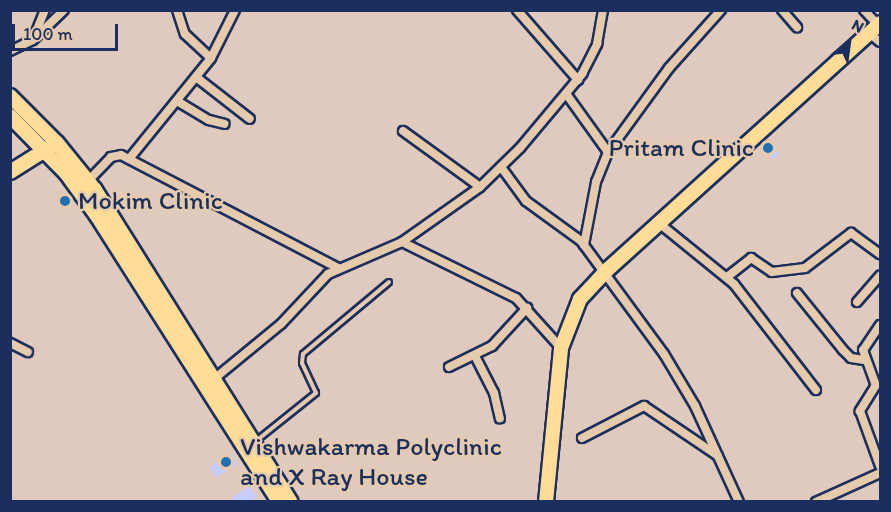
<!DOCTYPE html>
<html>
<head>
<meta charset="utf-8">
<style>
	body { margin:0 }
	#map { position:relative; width:891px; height:512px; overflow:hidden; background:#dfcabd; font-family:Itim,sans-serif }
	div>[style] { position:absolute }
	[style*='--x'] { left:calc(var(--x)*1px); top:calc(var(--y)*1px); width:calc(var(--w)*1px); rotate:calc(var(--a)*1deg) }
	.building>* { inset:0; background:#c7ccff; transform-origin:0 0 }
	.roads { filter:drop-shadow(2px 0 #1b2f5e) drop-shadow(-2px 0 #1b2f5e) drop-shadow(0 2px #1b2f5e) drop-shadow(0 -2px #1b2f5e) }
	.lane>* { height:4px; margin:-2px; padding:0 2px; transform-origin:2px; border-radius:2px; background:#e5caac }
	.street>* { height:8px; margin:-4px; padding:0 4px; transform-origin:4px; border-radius:4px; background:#e5caac }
	.highway>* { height:14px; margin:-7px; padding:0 7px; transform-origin:7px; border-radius:7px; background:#ffdd96 }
	.dots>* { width:16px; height:16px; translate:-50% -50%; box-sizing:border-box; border:3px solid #e5caac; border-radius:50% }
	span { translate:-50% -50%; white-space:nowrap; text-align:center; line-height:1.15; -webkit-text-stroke:4.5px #e5caac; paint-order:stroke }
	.poi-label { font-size:26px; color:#1b2f5e }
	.right { translate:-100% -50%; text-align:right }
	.left { translate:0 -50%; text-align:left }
	.frame { position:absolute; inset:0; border:12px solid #1b2f5e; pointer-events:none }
	.north { position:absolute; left:819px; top:12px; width:60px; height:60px; -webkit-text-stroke:4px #e5caac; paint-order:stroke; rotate:29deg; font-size:16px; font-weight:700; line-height:24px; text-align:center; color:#1b2f5e }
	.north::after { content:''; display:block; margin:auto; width:21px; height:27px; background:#1b2f5e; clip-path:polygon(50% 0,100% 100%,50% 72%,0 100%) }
	.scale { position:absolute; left:12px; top:24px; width:106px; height:27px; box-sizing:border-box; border:3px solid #1b2f5e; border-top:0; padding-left:8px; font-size:18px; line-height:21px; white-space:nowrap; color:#1b2f5e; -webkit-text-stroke:4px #e5caac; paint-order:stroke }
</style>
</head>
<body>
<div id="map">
	<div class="building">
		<div style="left:767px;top:141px;width:18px;height:8px;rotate:47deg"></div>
		<div style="left:231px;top:454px;width:12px;height:25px;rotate:59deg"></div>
		<div style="clip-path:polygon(249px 486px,257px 497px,251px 501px,235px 501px,232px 498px)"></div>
	</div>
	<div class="roads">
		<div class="lane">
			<div style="--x:256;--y:441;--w:77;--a:-38.7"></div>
			<div style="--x:316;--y:393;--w:33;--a:-115"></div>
			<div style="--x:302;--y:363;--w:9;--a:-84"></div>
			<div style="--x:303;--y:354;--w:112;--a:-39.9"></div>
		</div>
		<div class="street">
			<div style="--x:177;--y:10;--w:25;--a:72"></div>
			<div style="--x:185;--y:34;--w:35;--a:43"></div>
			<div style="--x:517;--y:10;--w:93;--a:48.9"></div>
			<div style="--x:782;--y:10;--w:23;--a:49"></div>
			<div style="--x:864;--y:10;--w:21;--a:47"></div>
			<div style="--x:869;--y:33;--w:14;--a:39"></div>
			<div style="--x:34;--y:37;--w:29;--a:-68"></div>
			<div style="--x:10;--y:51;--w:25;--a:-26"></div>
			<div style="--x:33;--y:40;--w:43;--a:-44.1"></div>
			<div style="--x:196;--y:77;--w:68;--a:37.9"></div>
			<div style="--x:567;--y:95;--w:70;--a:54.3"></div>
			<div style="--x:177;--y:101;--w:37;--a:31"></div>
			<div style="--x:209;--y:120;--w:16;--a:14"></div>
			<div style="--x:403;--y:131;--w:95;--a:36"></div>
			<div style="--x:129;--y:159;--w:130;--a:-50.9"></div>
			<div style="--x:211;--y:58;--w:54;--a:-63.4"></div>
			<div style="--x:501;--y:167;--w:42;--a:53.7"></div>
			<div style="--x:526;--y:201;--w:68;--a:36"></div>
			<div style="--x:581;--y:241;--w:140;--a:53.7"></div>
			<div style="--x:664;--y:354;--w:61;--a:59.2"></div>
			<div style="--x:695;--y:406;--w:106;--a:65.4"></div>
			<div style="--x:88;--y:181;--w:33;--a:-46"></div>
			<div style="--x:111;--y:157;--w:10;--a:-11"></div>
			<div style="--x:121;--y:155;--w:245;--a:27.5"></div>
			<div style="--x:660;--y:224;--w:95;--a:39"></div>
			<div style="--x:734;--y:284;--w:134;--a:52.3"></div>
			<div style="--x:402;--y:242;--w:127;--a:26.2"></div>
			<div style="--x:516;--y:298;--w:67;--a:48"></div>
			<div style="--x:584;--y:245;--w:64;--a:-79.2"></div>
			<div style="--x:596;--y:182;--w:32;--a:-68"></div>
			<div style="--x:608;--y:152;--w:104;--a:-54"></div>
			<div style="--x:669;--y:68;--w:78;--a:-48.1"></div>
			<div style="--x:727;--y:277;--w:31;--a:-38"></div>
			<div style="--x:751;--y:258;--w:25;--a:34"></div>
			<div style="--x:772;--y:272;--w:33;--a:-7"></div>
			<div style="--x:805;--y:268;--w:58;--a:-37.3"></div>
			<div style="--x:851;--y:233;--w:36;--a:36"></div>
			<div style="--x:797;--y:293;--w:73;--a:51.1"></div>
			<div style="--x:843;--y:350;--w:11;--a:45"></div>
			<div style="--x:851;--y:358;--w:13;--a:9"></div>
			<div style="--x:857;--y:302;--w:35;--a:-49"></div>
			<div style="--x:880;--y:325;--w:30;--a:124"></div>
			<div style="--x:863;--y:350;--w:37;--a:70"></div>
			<div style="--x:876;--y:385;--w:31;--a:122"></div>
			<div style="--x:860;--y:411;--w:59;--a:70"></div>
			<div style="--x:10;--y:343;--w:20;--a:27"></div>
			<div style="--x:475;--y:356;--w:42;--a:62.8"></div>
			<div style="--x:494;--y:393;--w:26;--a:77"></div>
			<div style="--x:449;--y:367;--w:48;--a:-26"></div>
			<div style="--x:492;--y:346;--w:52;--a:-47.4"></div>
			<div style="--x:214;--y:379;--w:87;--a:-39.4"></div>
			<div style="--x:281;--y:324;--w:69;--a:-46.8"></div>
			<div style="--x:328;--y:274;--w:81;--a:-23.4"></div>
			<div style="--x:402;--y:242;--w:95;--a:-35.2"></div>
			<div style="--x:480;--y:187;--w:56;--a:-44.3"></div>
			<div style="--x:520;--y:148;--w:97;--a:-50"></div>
			<div style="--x:582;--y:74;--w:34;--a:-63"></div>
			<div style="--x:597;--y:44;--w:35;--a:-80"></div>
			<div style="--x:582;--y:438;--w:70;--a:-27.3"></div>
			<div style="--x:644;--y:406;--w:89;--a:34"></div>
			<div style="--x:816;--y:502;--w:70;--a:-24.4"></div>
		</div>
		<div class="highway">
			<div style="--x:10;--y:96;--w:66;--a:45"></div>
			<div style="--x:57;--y:143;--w:60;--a:51"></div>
			<div style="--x:95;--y:190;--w:368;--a:57.9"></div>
			<div style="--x:10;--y:116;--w:80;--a:45.5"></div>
			<div style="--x:66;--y:173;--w:53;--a:54.2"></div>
			<div style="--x:97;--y:216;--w:339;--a:57.5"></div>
			<div style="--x:10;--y:172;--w:51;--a:-32.1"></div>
			<div style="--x:546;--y:502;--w:155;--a:-84.4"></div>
			<div style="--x:561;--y:348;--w:53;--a:-68.8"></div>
			<div style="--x:580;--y:299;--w:40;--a:-47"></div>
			<div style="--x:607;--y:270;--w:368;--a:-42.1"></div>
		</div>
	</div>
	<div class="dots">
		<div style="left:768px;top:148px;background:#1f6fb2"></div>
		<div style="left:65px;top:201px;background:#1f6fb2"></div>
		<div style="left:226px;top:462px;background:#1f6fb2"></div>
	</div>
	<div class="poi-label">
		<span class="right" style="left:754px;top:148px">Pritam Clinic</span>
		<span class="left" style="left:78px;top:201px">Mokim Clinic</span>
		<span class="left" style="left:240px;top:462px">Vishwakarma Polyclinic<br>and X Ray House</span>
	</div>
	<div class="frame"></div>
	<div class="north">N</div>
	<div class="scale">100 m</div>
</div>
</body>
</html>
